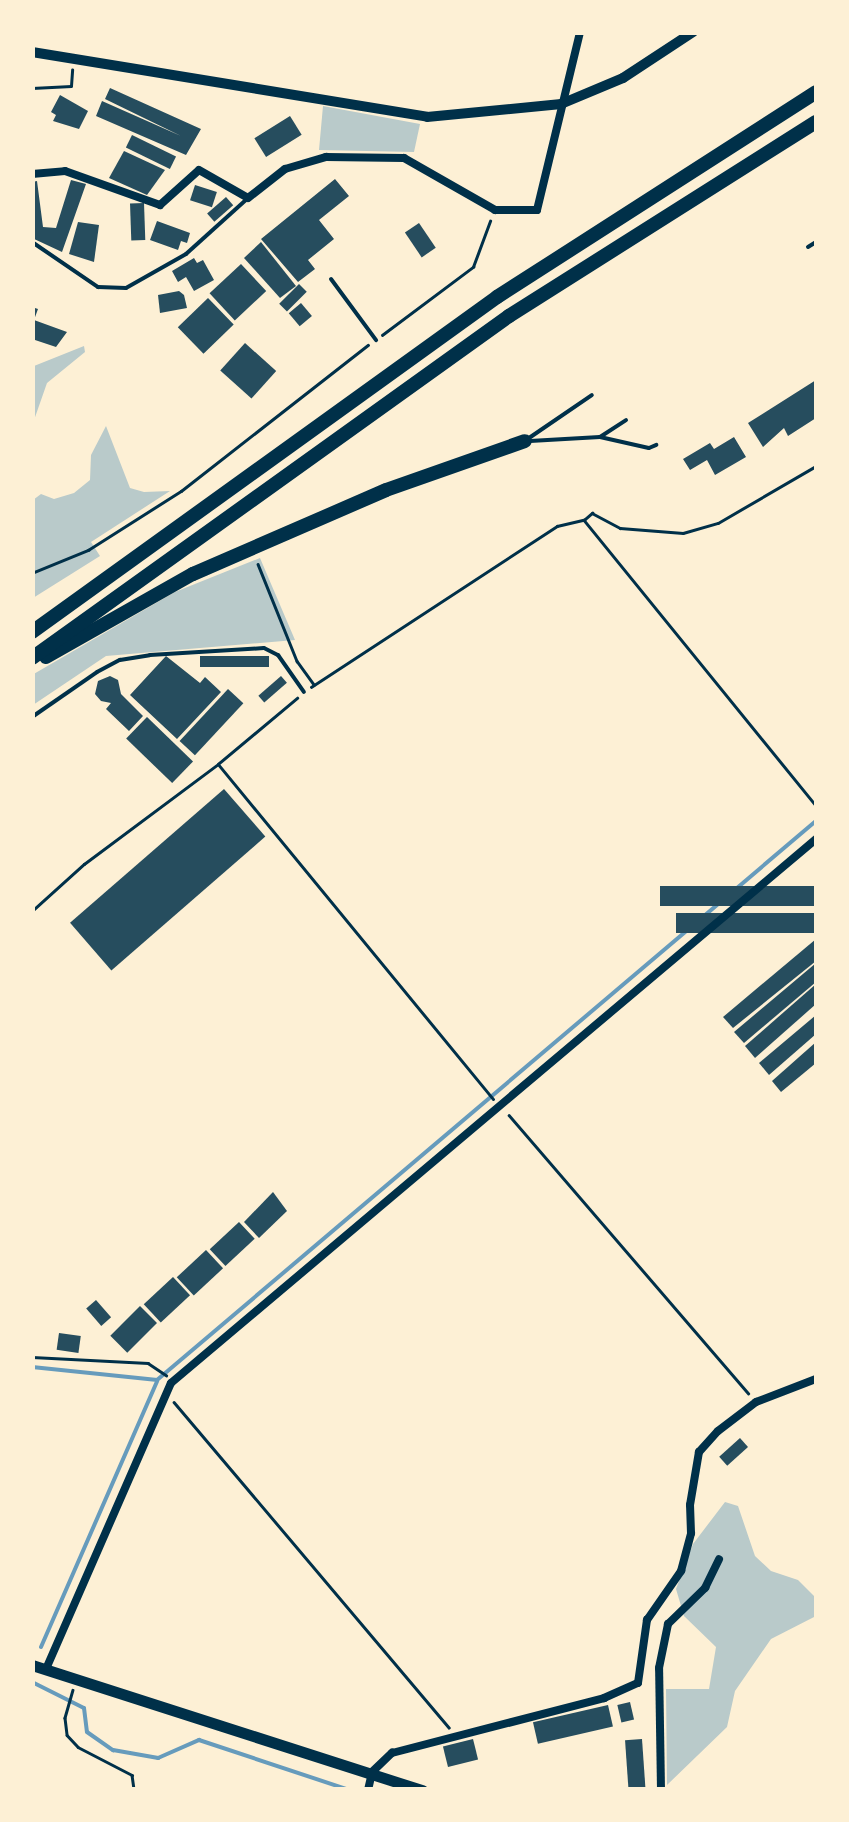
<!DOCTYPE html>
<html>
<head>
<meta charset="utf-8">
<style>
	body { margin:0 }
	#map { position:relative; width:849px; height:1822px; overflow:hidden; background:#fdf0d5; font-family:"Public Sans",sans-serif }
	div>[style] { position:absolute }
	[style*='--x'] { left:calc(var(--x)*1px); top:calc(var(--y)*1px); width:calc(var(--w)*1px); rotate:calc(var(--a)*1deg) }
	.green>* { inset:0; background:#b9caca }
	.stream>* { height:4px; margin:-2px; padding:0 2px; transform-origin:2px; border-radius:2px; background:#669bbc }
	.building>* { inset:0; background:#264d5e; transform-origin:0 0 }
	.path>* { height:2.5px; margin:-1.25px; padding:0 1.25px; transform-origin:1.25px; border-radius:1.25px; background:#003049 }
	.service>* { height:4px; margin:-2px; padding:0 2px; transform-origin:2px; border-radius:2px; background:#003049 }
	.minor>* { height:8px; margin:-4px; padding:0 4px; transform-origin:4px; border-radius:4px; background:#003049 }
	.tertiary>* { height:10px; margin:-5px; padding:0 5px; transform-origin:5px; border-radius:5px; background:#003049 }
	.secondary>* { height:11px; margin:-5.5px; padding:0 5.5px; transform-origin:5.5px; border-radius:5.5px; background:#003049 }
	.motorway>* { height:14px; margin:-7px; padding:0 7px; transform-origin:7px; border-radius:7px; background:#003049 }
	span { translate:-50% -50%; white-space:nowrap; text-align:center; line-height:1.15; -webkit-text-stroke:8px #fdf0d5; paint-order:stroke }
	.frame { position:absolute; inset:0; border:35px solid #fdf0d5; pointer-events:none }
</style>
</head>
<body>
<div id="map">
	<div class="green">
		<div style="clip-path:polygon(323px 106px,420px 124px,414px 152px,319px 150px)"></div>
		<div style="clip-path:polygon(84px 346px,85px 352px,47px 383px,33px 423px,34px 366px)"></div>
		<div style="clip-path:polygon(106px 426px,130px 488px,144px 492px,170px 491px,91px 542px,100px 556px,33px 598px,33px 500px,41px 494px,54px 499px,74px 493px,90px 480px,91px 455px)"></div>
		<div style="clip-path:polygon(260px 558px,295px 640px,106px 656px,33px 705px,32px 675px,175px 592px)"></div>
		<div style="clip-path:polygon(725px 1502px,738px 1506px,755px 1556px,771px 1571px,798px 1580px,816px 1598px,816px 1616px,771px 1639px,735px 1691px,727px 1727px,667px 1785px,666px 1689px,709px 1689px,716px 1647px,684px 1616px,676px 1589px,693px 1544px)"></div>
	</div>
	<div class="stream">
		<div style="--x:32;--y:1367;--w:126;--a:5.9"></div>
		<div style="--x:157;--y:1380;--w:864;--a:-40.31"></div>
		<div style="--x:41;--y:1647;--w:290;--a:-66.4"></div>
		<div style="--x:32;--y:1682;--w:58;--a:26.6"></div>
		<div style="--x:84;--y:1708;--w:24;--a:83"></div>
		<div style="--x:87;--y:1732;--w:32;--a:35"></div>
		<div style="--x:113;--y:1750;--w:46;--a:10.1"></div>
		<div style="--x:158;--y:1758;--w:45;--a:-23.7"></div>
		<div style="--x:199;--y:1740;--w:158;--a:18.4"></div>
	</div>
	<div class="building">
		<div style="clip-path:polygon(110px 88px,201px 129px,186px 155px,96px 116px,102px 101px,181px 136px,105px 99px)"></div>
		<div style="clip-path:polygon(60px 95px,88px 111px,79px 129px,53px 121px,56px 115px,51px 112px)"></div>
		<div style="left:290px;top:116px;width:22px;height:42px;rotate:58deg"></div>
		<div style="left:132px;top:135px;width:49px;height:14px;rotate:26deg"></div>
		<div style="clip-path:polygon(124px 151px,165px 170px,147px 195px,109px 178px)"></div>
		<div style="clip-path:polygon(335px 179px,349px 196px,319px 220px,334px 239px,308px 260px,315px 269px,298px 282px,261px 239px)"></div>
		<div style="clip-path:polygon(71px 180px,86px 184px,62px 252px,32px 238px,32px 182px,37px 181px,43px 227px,56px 228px)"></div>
		<div style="left:195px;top:185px;width:23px;height:16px;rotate:18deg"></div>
		<div style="left:226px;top:197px;width:11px;height:25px;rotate:49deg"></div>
		<div style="left:144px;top:203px;width:37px;height:14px;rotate:88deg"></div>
		<div style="clip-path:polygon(157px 221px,190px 233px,187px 243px,181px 241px,178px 250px,150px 240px)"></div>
		<div style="clip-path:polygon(78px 222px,99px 225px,94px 262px,69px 254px)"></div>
		<div style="left:419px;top:223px;width:30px;height:17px;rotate:56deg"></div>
		<div style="clip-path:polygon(261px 242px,296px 286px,280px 298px,244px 258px)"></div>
		<div style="clip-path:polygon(194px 258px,197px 263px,203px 260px,214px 280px,194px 291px,186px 277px,178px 282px,172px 271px)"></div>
		<div style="left:241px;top:264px;width:37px;height:43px;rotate:47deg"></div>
		<div style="left:299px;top:284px;width:11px;height:28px;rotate:45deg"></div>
		<div style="clip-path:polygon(179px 291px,184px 295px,187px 308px,160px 313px,158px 295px)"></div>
		<div style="left:208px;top:298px;width:37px;height:42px;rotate:46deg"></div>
		<div style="left:301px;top:303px;width:17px;height:16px;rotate:50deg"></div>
		<div style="clip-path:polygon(32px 307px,38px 309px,34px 320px,67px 332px,56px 347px,32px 339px)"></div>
		<div style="left:245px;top:343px;width:42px;height:37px;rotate:42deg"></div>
		<div style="clip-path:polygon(816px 380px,816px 418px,788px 436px,784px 428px,763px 447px,748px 423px)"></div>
		<div style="clip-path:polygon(734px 437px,746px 457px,715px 475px,707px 460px,690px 470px,683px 459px,710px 443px,714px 449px)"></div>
		<div style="clip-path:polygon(166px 656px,200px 683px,205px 677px,221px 692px,177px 739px,130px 695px)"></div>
		<div style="left:269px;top:656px;width:11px;height:69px;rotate:90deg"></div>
		<div style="clip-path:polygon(110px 676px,118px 680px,121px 694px,143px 716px,129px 731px,106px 709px,111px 703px,101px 701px,95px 694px,98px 681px)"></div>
		<div style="left:281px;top:676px;width:9px;height:30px;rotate:49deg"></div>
		<div style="left:228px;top:689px;width:21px;height:71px;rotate:43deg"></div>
		<div style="left:147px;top:717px;width:64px;height:30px;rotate:44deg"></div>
		<div style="left:224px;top:789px;width:63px;height:204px;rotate:49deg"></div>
		<div style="left:816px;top:886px;width:20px;height:156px;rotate:90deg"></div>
		<div style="left:816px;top:913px;width:20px;height:140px;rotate:90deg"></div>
		<div style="clip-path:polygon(816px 939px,816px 961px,733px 1028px,723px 1017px)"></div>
		<div style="clip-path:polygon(816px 963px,816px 982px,744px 1043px,734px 1032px)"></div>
		<div style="clip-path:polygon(816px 984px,816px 1004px,755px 1058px,745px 1046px)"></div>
		<div style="clip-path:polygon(816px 1015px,816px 1034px,769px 1075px,759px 1063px)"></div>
		<div style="clip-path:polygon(816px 1042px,816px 1063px,781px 1092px,772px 1081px)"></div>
		<div style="clip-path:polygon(273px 1192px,287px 1211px,259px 1238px,244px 1222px)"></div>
		<div style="left:239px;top:1222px;width:23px;height:40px;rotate:47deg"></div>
		<div style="left:206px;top:1250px;width:25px;height:40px;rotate:47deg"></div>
		<div style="left:173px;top:1277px;width:25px;height:40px;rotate:47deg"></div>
		<div style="left:96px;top:1300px;width:23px;height:13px;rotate:49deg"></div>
		<div style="left:140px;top:1306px;width:24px;height:42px;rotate:45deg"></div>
		<div style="left:59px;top:1333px;width:22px;height:17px;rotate:8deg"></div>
		<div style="left:740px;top:1438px;width:12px;height:28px;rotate:48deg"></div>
		<div style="left:630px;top:1702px;width:18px;height:13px;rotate:77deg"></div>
		<div style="left:608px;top:1705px;width:22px;height:77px;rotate:77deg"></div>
		<div style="left:473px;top:1739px;width:21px;height:31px;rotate:76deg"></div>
		<div style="left:642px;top:1739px;width:51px;height:17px;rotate:86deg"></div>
	</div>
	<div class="path">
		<div style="--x:32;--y:88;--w:39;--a:-3"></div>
		<div style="--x:71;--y:86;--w:16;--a:-86"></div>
		<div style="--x:382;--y:335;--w:114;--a:-36.8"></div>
		<div style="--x:473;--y:267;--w:49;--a:-69.7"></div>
		<div style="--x:584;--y:520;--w:367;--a:50.9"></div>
		<div style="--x:258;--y:564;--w:105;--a:68.1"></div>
		<div style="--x:297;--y:661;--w:29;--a:54"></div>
		<div style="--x:32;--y:573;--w:61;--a:-22.3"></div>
		<div style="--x:88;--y:550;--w:110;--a:-32.4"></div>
		<div style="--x:181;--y:491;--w:237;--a:-38"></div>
		<div style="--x:311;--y:687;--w:294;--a:-33.2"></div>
		<div style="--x:557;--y:526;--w:28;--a:-13"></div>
		<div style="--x:584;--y:520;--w:11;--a:-41"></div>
		<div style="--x:592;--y:513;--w:32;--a:28"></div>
		<div style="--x:620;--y:528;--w:63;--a:4.5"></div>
		<div style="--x:683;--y:533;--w:36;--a:-16"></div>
		<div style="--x:718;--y:523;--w:113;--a:-30.2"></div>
		<div style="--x:219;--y:765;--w:432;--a:50.6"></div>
		<div style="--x:32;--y:911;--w:70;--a:-42.1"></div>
		<div style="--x:84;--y:864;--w:167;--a:-36.7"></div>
		<div style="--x:218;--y:764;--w:103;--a:-39.9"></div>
		<div style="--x:509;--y:1115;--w:367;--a:49.3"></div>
		<div style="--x:32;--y:1357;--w:116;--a:3"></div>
		<div style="--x:148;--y:1363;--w:22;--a:34"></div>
		<div style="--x:174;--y:1402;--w:426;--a:49.8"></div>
		<div style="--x:73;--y:1690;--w:29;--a:106"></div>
		<div style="--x:65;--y:1718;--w:17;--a:83"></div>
		<div style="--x:67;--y:1735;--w:16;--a:47"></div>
		<div style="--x:78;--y:1747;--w:61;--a:27.4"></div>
		<div style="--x:132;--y:1775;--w:15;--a:82"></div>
	</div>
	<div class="service">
		<div style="--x:32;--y:242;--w:80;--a:34.3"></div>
		<div style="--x:98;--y:287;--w:28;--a:2"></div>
		<div style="--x:126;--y:288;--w:69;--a:-29.5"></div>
		<div style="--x:186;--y:254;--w:84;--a:-42.1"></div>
		<div style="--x:808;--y:247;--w:9;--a:-32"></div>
		<div style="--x:331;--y:279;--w:76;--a:53.6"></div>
		<div style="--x:600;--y:437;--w:31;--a:-33"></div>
		<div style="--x:529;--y:438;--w:76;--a:-34.3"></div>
		<div style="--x:530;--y:441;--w:70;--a:-3.3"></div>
		<div style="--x:600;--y:437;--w:50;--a:12.7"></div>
		<div style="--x:649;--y:448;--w:8;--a:-23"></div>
		<div style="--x:32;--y:717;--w:79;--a:-34.7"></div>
		<div style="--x:97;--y:672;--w:26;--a:-28"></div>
		<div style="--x:120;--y:660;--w:30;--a:-9"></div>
		<div style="--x:150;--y:655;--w:114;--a:-3.5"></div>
		<div style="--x:264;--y:648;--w:16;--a:27"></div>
		<div style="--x:278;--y:655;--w:45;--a:54.9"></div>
	</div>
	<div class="minor">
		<div style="--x:32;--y:174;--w:33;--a:-5"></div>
		<div style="--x:65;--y:171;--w:101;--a:19.7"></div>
		<div style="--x:160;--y:205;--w:52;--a:-41.9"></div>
		<div style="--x:199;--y:170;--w:56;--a:29.7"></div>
		<div style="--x:248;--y:198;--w:47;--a:-38.1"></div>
		<div style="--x:285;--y:169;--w:43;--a:-16.3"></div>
		<div style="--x:326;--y:157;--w:78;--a:0.7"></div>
		<div style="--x:404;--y:158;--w:105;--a:29.7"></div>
		<div style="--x:495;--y:210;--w:42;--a:0"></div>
		<div style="--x:537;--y:210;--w:183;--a:-76.4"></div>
		<div style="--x:46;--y:1669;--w:312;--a:-66.4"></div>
		<div style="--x:171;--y:1383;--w:844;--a:-40.14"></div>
		<div style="--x:368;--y:1790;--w:18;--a:-77"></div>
		<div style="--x:372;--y:1772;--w:28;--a:-44"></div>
		<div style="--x:392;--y:1753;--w:219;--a:-14.5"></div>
		<div style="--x:604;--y:1698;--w:37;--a:-24"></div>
		<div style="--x:638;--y:1683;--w:64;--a:-81.9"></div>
		<div style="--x:647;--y:1620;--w:60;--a:-55.2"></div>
		<div style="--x:681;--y:1571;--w:39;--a:-75"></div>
		<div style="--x:691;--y:1533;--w:28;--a:-92"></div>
		<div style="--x:690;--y:1505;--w:54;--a:-80.4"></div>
		<div style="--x:699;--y:1452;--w:28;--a:-48"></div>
		<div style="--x:718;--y:1431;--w:48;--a:-37.3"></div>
		<div style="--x:756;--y:1402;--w:64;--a:-21"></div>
		<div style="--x:661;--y:1790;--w:122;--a:-90.9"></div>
		<div style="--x:659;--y:1668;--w:45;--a:-78.4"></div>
		<div style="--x:668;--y:1624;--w:52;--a:-44.2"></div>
		<div style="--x:705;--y:1588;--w:32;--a:-64"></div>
	</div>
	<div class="tertiary">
		<div style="--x:32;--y:52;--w:400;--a:9.3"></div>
		<div style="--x:427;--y:117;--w:135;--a:-5.5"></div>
		<div style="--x:561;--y:104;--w:67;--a:-22.8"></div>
		<div style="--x:623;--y:78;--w:84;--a:-33.3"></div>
	</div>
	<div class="secondary">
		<div style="--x:32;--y:1665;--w:410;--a:17.8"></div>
	</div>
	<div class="motorway">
		<div style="--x:32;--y:632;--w:573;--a:-35.77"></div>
		<div style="--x:497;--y:297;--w:379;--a:-32.7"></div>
		<div style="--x:46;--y:657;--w:169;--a:-29.5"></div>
		<div style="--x:193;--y:574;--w:210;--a:-23.5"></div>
		<div style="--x:386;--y:490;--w:147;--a:-19.4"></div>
		<div style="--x:32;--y:658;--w:587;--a:-35.64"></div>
		<div style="--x:509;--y:316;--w:363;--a:-32.3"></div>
	</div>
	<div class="frame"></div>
</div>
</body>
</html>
